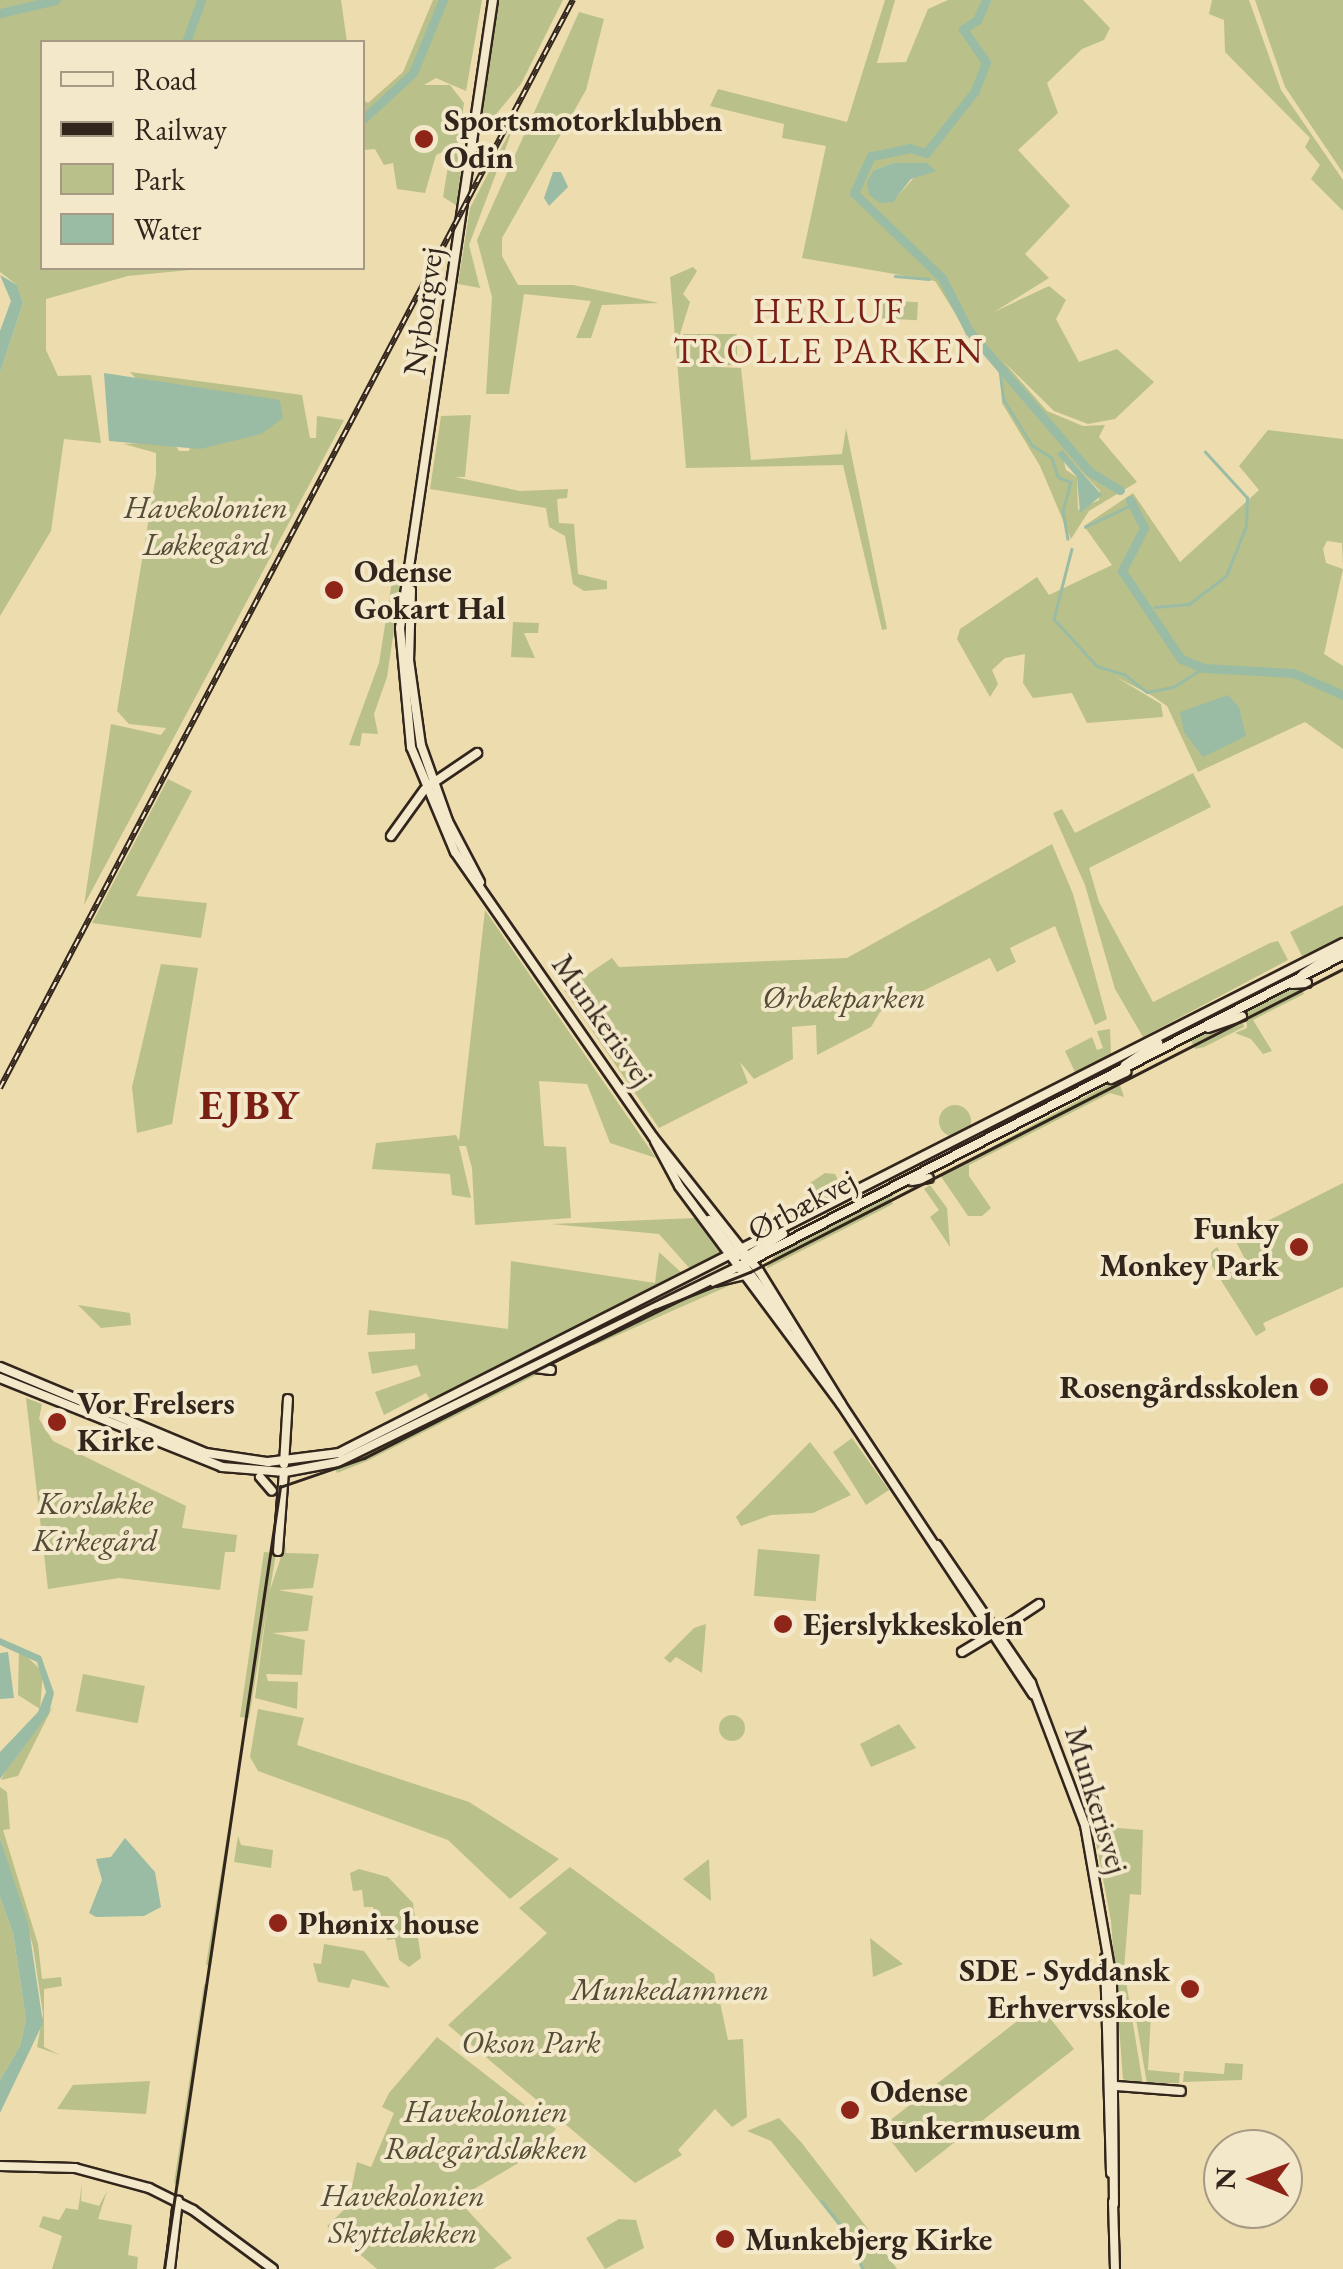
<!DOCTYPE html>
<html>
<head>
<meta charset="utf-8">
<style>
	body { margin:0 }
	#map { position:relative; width:1343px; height:2269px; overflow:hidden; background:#eddcae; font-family:"EB Garamond",serif }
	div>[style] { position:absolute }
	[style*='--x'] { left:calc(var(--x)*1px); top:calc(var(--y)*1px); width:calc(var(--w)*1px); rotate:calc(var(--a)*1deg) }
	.green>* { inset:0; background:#bac089; transform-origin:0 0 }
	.round { border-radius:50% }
	.water>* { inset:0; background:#9abca5 }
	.stream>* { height:2.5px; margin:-1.25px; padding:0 1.25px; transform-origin:1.25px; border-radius:1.25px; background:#9abca5 }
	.river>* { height:9px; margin:-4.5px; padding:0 4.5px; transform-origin:4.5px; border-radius:4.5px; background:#9abca5 }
	.roads { filter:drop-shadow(2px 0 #32251c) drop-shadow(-2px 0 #32251c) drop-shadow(0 2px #32251c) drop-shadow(0 -2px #32251c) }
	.secondary>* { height:8px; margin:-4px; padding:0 4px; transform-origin:4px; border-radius:4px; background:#f3e8ca }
	.tram>* { height:2.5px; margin:-1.25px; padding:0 1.25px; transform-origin:1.25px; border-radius:1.25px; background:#32251c }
	.rail>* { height:6px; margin-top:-3px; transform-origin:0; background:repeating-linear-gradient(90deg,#f3e8ca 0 8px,#32251c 0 16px); box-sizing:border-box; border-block:2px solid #32251c }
	.dots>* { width:28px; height:28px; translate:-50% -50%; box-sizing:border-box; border:5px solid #f3e8ca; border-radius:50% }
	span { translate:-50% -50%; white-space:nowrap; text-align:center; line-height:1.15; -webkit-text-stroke:8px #f3e8ca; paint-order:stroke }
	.poi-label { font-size:32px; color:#32251c; font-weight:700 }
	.left { translate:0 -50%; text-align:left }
	.right { translate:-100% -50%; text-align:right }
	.street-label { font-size:32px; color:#32251c }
	.park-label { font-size:32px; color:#544c37; font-style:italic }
	.neighbourhood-label { font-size:35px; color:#7a1f14; letter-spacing:2.5px }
	.district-label { font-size:42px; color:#7a1f14; font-weight:700; letter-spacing:2.5px }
	.legend { position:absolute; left:40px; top:40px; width:325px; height:230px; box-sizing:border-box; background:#f3e8ca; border:2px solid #a69a84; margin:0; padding:12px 18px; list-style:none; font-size:30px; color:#32251c }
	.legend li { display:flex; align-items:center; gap:20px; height:50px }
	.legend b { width:50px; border:2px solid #a69a84 }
	.north { position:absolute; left:1203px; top:2129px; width:100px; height:100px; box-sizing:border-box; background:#f3e8ca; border:2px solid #a69a84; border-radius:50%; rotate:271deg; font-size:28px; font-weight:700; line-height:40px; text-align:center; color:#32251c }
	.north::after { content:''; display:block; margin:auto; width:35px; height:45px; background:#8f2418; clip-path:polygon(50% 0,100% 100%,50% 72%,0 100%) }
</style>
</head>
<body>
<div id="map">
	<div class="green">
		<div style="clip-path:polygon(0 0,341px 0,347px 42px,42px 42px,42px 268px,210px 268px,128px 276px,46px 299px,46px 350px,58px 376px,91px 375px,101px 443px,64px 439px,51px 531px,0 616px,0 373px,23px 303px,17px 285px,0 272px)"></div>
		<div style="clip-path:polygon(433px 0,482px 0,466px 91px,436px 78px,424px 85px,450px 85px,464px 103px,458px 145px,436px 155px,425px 193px,397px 189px,393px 163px,384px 165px,375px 149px,363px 150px,362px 99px,368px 103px,403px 72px)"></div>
		<div style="clip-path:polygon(498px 0,563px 0,521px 84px,479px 135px)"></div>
		<div style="clip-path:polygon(evenodd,885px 0,895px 0,877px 63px,906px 62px,928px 9px,948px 0,1083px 0,1110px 28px,1104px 40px,1082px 49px,1047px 83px,1058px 113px,1018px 150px,1070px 206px,1025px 254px,1049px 278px,994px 312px,1049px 286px,1066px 300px,1056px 319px,1079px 362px,1117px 349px,1154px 382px,1115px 419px,1088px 424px,1054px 411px,1003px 361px,1047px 411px,1083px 426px,1105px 425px,1099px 437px,1137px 482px,1089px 511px,1071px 539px,1040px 466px,1002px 403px,1001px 362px,963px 326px,935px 281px,802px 258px,826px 146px,782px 138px,784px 124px,710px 106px,718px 89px,847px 122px,885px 0,893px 163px,927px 163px,896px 198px,874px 170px,893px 163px,885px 0,1061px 450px,1100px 491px,1099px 500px,1078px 510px,1077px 477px,1066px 470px,1061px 450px)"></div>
		<div style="clip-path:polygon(1212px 0,1249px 0,1281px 90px,1343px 180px,1343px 211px,1311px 179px,1320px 165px,1305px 147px,1310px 138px,1225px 52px,1224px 20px,1209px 14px)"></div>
		<div style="clip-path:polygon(1255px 0,1343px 0,1343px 173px,1285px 87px)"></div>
		<div style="clip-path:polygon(579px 12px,604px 19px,586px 90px,502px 238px,502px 256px,518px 285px,573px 285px,659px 303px,602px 305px,591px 338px,576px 338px,591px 301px,524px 294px,509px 394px,486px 394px,492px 297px,477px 240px)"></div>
		<div style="clip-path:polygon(517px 118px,469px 245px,480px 288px,458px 284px,470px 208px)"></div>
		<div style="clip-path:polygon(457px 153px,461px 171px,456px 205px,443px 197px,450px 154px)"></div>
		<div style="clip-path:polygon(693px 267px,697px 271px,683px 294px,690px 302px,680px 334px,681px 348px,683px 334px,737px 334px,737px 365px,697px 366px,741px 368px,751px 460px,842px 454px,846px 428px,887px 629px,882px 630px,843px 465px,686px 468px,670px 277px)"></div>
		<div style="left:876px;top:300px;width:42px;height:18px;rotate:3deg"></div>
		<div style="clip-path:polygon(130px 372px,302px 395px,310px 438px,316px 438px,317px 416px,344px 420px,84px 905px,111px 724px,161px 735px,166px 728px,129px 724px,117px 711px,156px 475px,156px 453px,124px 444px,173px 441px,179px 451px,189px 451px,192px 441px)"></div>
		<div style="clip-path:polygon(471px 415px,465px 477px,455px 477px,520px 491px,568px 489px,567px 498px,557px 499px,559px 523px,574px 524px,578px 574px,607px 581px,607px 589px,584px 591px,573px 584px,565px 536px,549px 527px,546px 508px,430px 489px,441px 416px)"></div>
		<div style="clip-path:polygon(1268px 430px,1343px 439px,1343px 566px,1342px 543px,1327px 541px,1323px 549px,1326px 563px,1343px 569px,1324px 654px,1343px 666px,1343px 749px,1305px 722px,1198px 772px,1167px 706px,1151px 695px,1116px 677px,1161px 704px,1163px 717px,1087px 723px,1072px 693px,1033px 698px,1023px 683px,1025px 654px,1005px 658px,992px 670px,998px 684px,990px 697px,957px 639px,960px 629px,1037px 577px,1049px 595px,1112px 565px,1084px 526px,1133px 493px,1180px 562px,1259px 490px,1239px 466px)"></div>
		<div style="clip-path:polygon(394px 568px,403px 569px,387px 677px,374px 714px,378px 734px,362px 733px,360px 746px,349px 745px,379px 663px)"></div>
		<div style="clip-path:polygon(513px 622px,539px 623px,538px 633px,524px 633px,535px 658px,511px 657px)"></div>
		<div style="clip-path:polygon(1193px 773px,1211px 807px,1089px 868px,1099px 902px,1153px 1002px,1270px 943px,1278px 941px,1288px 960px,1143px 1037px,1115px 989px,1085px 885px,1053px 813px,1062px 809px,1075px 833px)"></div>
		<div style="clip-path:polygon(168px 779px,192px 791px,136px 896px,207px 903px,201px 938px,92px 923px)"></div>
		<div style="clip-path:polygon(1052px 844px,1073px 894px,1107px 1019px,1095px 1025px,1055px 926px,1010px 948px,1016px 962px,997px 972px,990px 958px,880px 1012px,871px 1027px,817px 1055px,816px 1025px,792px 1027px,793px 1059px,754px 1079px,740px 1062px,748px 1083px,659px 1128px,564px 990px,612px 958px,619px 967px,847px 958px)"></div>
		<div style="clip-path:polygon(1343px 905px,1343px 938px,1302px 956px,1290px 932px)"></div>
		<div style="clip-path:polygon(485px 910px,656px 1158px,610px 1143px,587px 1084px,539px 1081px,544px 1146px,566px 1147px,571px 1218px,475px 1225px,472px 1168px,466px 1146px,459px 1146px,471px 1198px,452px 1195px,450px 1174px,372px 1169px,376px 1143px,456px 1135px,459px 1141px)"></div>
		<div style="clip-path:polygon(161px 964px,198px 968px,172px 1124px,137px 1133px,132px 1087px)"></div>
		<div style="clip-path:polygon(1299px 984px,1304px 994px,1253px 1020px,1272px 1051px,1263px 1054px,1251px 1039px,1235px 1033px,1247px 1028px,1246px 1011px)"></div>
		<div style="clip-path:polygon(1242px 1018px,1244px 1027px,1204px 1047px,1195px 1049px,1191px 1040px)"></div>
		<div style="clip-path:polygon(1110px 1029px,1111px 1055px,1076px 1074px,1065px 1051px,1092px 1037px,1097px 1050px,1103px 1048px,1097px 1031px)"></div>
		<div style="clip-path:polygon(1118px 1079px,1124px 1097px,1110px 1093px,969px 1165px,969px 1176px,991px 1208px,982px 1216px,968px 1216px,940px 1175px)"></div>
		<div class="round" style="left:939px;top:1105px;width:32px;height:32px"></div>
		<div style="clip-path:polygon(825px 1173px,835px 1174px,844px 1192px,812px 1209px,804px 1187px)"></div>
		<div style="clip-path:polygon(1343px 1183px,1343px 1287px,1263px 1323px,1266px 1330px,1256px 1336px,1212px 1266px,1211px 1252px,1217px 1247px,1229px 1269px,1246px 1261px,1234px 1238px)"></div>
		<div style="clip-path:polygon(911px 1184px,890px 1198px,893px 1204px,766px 1269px,774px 1256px)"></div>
		<div style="clip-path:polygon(930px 1185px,947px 1208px,950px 1247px,930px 1217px,939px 1210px,924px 1189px)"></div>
		<div style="clip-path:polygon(695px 1218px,720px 1253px,692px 1271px,659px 1234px,551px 1224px)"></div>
		<div style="clip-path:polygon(659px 1252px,684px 1275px,432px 1403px,426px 1393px,384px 1415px,375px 1392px,421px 1376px,417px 1365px,372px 1374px,368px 1352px,415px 1349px,415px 1333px,367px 1335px,369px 1310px,508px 1329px,511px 1261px,655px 1283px)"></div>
		<div style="clip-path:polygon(734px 1277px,742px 1280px,593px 1346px,590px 1340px)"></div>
		<div style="clip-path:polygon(78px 1305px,130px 1313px,131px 1325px,101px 1328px)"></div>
		<div style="clip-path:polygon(536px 1369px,538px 1374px,367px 1461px,337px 1473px,334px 1467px)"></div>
		<div style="clip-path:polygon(26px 1398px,42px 1404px,39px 1419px,53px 1441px,186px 1506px,182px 1528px,237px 1535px,235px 1552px,225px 1552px,220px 1590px,119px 1578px,48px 1589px)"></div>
		<div style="clip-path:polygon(852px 1438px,889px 1490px,866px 1505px,833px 1452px)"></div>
		<div style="clip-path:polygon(810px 1442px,851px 1495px,813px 1513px,771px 1515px,741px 1526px,736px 1517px)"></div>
		<div style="clip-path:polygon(285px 1545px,286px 1553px,319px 1554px,313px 1588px,278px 1590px,313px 1596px,308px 1631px,272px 1633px,305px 1640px,302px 1675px,266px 1674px,268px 1681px,298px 1682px,297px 1709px,255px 1698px,269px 1593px)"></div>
		<div style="left:758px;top:1549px;width:62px;height:47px;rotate:5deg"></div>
		<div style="clip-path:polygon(264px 1552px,276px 1553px,249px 1718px,240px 1717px)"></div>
		<div style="clip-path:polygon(706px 1624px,702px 1673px,676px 1657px,670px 1663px,664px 1658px,694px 1628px)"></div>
		<div style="clip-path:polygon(19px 1649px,43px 1672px,40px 1709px,18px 1695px)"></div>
		<div style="left:83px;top:1674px;width:63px;height:38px;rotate:11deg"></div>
		<div style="clip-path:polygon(53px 1706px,18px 1776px,1px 1780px,5px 1772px)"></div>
		<div style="clip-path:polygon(258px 1709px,304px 1718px,297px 1745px,469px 1802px,559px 1859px,510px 1899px,448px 1840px,258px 1771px,250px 1757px)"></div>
		<div class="round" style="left:719px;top:1715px;width:26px;height:26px"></div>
		<div style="clip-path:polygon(899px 1724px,916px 1748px,871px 1767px,860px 1744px)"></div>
		<div style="clip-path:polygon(237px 1775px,239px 1776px,211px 1966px,206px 1965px)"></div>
		<div style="clip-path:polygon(0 1787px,7px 1792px,10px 1829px,3px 1830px,38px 1944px,42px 1979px,61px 1977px,62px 1986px,44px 1989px,44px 2047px,60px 2055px,37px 2047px,43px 2014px,33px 1946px,0 1838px)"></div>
		<div style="clip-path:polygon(1093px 1826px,1143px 1830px,1141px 1895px,1130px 1894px,1124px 1969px,1143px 2085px,1123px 2079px,1111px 1921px)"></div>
		<div style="clip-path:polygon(238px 1836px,241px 1845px,273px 1850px,271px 1868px,234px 1862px)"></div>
		<div style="clip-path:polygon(709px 1859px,709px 1861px,711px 1901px,683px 1879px)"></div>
		<div style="clip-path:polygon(570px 1867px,714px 1974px,728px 2040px,743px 2039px,747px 2117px,732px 2127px,715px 2109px,678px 2150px,682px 2155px,635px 2183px,448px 2025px,547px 1933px,519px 1908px)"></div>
		<div style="clip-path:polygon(359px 1869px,388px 1877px,413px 1903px,421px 1958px,409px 1967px,399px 1960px,395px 1939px,387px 1940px,384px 1923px,376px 1924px,373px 1907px,364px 1907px,362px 1890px,353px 1891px,350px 1873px)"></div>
		<div style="clip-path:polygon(0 1897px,13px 1933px,26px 2019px,20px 2046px,0 2080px)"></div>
		<div style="clip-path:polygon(870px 1938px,903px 1964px,873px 1977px)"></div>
		<div style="clip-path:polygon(324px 1944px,364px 1951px,390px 1988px,352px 1979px,349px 1988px,318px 1982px,313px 1963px,321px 1964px)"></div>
		<div style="clip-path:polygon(204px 1984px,208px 1985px,179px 2185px,174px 2183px)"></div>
		<div style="left:1039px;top:2004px;width:57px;height:201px;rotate:52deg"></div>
		<div style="clip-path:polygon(1135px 2013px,1151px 2014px,1148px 2070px,1180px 2073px,1179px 2083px,1147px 2084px)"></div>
		<div style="clip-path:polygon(437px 2037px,556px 2129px,532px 2155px,457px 2199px,512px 2258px,493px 2269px,377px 2269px,327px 2226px,348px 2206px,357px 2162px,371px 2167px,394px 2113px,382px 2107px,389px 2093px)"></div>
		<div style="clip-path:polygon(1225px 2063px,1243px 2064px,1242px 2080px,1183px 2082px,1184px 2071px,1224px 2074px)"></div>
		<div style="clip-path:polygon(150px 2081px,146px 2114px,57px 2109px,73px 2085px)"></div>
		<div style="clip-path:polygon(779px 2118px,801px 2142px,868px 2229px,850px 2240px,771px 2141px,747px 2131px)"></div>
		<div style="clip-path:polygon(82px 2184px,81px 2201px,99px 2206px,107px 2191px,98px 2219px,132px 2225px,128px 2255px,138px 2257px,137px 2269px,52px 2269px,62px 2236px,39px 2227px,43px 2216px,59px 2220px,66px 2208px,78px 2210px)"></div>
		<div style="clip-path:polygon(619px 2219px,636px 2220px,644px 2248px,605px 2269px,586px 2238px)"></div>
		<div style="clip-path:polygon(875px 2237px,876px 2240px,897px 2269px,861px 2269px,853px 2251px)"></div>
	</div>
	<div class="water">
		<div style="clip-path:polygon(893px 163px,927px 163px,936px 171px,911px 179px,893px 202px,880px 203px,869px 195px,867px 182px,874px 170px)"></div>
		<div style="clip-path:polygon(553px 172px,561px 172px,568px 187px,549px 206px,544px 198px)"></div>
		<div style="clip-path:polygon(0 275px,17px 285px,23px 303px,0 373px,0 331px,11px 301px)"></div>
		<div style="clip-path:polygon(104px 373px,280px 400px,283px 418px,261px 434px,200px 449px,109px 441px)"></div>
		<div style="clip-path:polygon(1062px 450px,1102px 495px,1080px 513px,1077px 477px,1057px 454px)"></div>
		<div style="clip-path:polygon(1228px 695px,1239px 707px,1246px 736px,1203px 757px,1184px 732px,1180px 712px)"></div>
		<div style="clip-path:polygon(0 1638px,41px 1656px,54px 1693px,49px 1713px,0 1779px,0 1752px,38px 1712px,46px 1692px,37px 1662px,0 1645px)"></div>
		<div style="clip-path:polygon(8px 1652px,14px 1698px,0 1699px,0 1653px)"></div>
		<div style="clip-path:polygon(0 1838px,28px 1923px,43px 2023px,0 2113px,0 2080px,20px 2046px,26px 2019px,13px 1933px,0 1897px)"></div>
		<div style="clip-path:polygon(125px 1838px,155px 1872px,161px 1907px,144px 1916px,96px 1917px,89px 1913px,102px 1880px,96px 1859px,111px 1857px)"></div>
	</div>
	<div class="stream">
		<div style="--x:895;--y:276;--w:34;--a:5"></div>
		<div style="--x:999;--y:362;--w:38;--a:83"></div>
		<div style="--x:1004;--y:400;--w:53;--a:58.1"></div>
		<div style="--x:1032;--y:445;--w:24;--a:33"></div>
		<div style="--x:1052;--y:458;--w:20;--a:72"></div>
		<div style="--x:1058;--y:477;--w:14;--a:21"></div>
		<div style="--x:1071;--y:482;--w:30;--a:105"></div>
		<div style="--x:1063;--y:511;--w:28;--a:80"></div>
		<div style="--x:1085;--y:527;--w:53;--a:-25.6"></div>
		<div style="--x:1072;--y:549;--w:72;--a:104.4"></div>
		<div style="--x:1054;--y:619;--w:64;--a:47.5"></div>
		<div style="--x:1097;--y:666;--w:28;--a:17"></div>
		<div style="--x:1124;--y:674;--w:29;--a:38"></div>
		<div style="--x:1147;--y:692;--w:26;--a:-11"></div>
		<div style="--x:1173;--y:687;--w:36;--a:-32"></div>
		<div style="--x:1155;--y:607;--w:34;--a:-5"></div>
		<div style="--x:1189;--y:604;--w:46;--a:-37.1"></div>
		<div style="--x:1226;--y:576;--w:54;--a:-68.2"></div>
		<div style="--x:1246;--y:526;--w:28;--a:-88"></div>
		<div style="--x:1247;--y:498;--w:62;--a:-132.4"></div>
		<div style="--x:822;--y:2201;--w:46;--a:52.1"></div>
		<div style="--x:856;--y:2253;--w:17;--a:66"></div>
	</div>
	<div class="river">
		<div style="--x:986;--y:0;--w:22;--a:114"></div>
		<div style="--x:977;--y:20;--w:17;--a:147"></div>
		<div style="--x:963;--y:29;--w:40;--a:55.1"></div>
		<div style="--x:986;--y:62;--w:31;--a:111"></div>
		<div style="--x:975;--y:91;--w:79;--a:128.3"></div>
		<div style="--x:926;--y:153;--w:17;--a:-163"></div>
		<div style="--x:910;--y:148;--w:40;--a:168"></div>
		<div style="--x:871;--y:156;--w:41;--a:114.7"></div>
		<div style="--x:854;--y:193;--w:122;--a:44"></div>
		<div style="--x:942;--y:278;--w:59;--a:63"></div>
		<div style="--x:969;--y:331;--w:186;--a:49.4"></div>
		<div style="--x:1090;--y:472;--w:35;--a:31"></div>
		<div style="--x:0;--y:13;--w:57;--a:-13.1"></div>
		<div style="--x:186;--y:42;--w:45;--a:-70.3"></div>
		<div style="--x:362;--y:120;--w:69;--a:-42.7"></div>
		<div style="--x:413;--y:73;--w:79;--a:-67.7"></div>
		<div style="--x:1130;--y:500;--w:31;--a:63"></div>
		<div style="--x:1144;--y:528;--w:48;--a:117.1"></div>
		<div style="--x:1122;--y:571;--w:106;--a:56.2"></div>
		<div style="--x:1181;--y:659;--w:24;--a:22"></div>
		<div style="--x:1203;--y:668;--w:90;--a:3.2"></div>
		<div style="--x:1293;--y:673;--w:55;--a:23.7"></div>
	</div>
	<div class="roads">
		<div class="secondary">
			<div style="--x:493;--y:0;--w:635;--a:98.42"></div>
			<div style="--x:400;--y:628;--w:120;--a:84.7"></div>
			<div style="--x:411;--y:747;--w:114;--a:67.3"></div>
			<div style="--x:455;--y:852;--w:347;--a:55.2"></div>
			<div style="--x:653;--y:1137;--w:171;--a:51.7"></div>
			<div style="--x:759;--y:1271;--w:156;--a:58.3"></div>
			<div style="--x:411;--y:590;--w:70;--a:91.6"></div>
			<div style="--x:409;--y:660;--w:86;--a:82"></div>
			<div style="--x:421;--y:745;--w:81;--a:70.4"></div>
			<div style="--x:448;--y:821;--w:69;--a:62.3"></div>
			<div style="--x:430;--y:785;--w:57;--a:-34.2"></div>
			<div style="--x:391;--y:836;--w:57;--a:-54.3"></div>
			<div style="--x:1303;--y:974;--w:48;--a:-33"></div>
			<div style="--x:1292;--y:984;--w:15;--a:-4"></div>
			<div style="--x:1208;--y:1028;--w:36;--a:-19"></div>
			<div style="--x:1125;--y:1065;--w:40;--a:-34"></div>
			<div style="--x:1111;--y:1079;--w:17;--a:-25"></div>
			<div style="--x:655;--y:1141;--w:51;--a:61.9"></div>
			<div style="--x:679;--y:1186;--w:272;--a:53.4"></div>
			<div style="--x:841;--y:1404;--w:348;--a:56.5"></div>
			<div style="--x:912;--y:1181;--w:17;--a:-10"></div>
			<div style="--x:709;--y:1220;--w:46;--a:52.1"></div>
			<div style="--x:744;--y:1258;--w:46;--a:-31.6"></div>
			<div style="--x:743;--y:1264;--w:76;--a:53.6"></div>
			<div style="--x:714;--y:1282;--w:31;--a:-13"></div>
			<div style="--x:0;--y:1367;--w:223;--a:22.7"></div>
			<div style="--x:206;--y:1453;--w:63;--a:8.3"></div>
			<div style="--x:268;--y:1462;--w:72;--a:-7.2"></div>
			<div style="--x:339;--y:1453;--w:1126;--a:-26.93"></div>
			<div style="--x:535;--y:1368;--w:16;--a:7"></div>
			<div style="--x:0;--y:1378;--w:239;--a:21.8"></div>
			<div style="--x:222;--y:1467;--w:63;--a:4.5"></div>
			<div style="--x:285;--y:1472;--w:54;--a:-10.7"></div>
			<div style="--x:338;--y:1462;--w:458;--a:-26"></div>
			<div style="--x:750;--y:1261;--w:667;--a:-27.29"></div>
			<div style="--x:284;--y:1464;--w:65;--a:-86.5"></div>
			<div style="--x:260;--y:1477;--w:18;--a:49"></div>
			<div style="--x:937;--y:1545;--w:167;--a:55.7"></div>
			<div style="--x:1031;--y:1683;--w:152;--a:69.2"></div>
			<div style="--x:1085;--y:1825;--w:156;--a:80.1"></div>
			<div style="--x:1112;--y:1979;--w:225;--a:89.5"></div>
			<div style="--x:278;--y:1551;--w:80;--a:-85.7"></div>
			<div style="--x:998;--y:1631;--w:49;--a:-33.4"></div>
			<div style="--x:962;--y:1652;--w:35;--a:-31"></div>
			<div style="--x:1105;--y:1958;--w:215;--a:88.4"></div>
			<div style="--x:1117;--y:2086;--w:64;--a:4.5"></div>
			<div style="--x:0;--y:2166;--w:75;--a:1.5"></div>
			<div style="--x:75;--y:2168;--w:77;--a:15.1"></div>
			<div style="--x:149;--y:2188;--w:49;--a:26.6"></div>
			<div style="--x:193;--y:2210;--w:99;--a:36.4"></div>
			<div style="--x:1113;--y:2202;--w:67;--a:88.3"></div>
			<div style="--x:170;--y:2269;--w:69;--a:-83.4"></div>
		</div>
	</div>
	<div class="tram">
		<div style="--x:164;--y:2269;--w:791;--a:-81.56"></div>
		<div style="--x:280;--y:1487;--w:89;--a:-19"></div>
		<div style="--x:364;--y:1458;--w:326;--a:-27"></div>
		<div style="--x:655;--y:1310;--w:102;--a:-21.8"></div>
		<div style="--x:750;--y:1272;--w:666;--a:-27.07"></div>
	</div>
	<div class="rail">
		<div style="--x:0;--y:1088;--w:1230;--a:-62.23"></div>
	</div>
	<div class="dots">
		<div style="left:424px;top:139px;background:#8f2418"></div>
		<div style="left:334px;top:590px;background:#8f2418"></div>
		<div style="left:1299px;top:1247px;background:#8f2418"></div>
		<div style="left:1319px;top:1387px;background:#8f2418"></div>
		<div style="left:57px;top:1422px;background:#8f2418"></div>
		<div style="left:783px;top:1624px;background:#8f2418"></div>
		<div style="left:278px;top:1923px;background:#8f2418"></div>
		<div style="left:1190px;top:1989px;background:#8f2418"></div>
		<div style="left:850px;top:2110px;background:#8f2418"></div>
		<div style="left:725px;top:2239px;background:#8f2418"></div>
	</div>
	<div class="poi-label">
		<span class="left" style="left:444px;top:139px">Sportsmotorklubben<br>Odin</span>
		<span class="left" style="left:354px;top:590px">Odense<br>Gokart Hal</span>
		<span class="right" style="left:1279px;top:1247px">Funky<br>Monkey Park</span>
		<span class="right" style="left:1299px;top:1387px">Rosengårdsskolen</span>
		<span class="left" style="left:77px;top:1422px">Vor Frelsers<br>Kirke</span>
		<span class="left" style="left:803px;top:1624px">Ejerslykkeskolen</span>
		<span class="left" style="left:298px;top:1923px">Phønix house</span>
		<span class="right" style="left:1170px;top:1989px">SDE - Syddansk<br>Erhvervsskole</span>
		<span class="left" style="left:870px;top:2110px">Odense<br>Bunkermuseum</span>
		<span class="left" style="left:745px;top:2239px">Munkebjerg Kirke</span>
	</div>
	<div class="street-label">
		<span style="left:423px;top:311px;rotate:-82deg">Nyborgvej</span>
		<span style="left:603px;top:1020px;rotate:55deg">Munkerisvej</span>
		<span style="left:802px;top:1205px;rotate:-28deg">Ørbækvej</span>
		<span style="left:1097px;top:1800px;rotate:73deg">Munkerisvej</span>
	</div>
	<div class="park-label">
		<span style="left:206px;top:526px">Havekolonien<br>Løkkegård</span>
		<span style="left:844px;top:997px">Ørbækparken</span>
		<span style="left:95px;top:1522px">Korsløkke<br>Kirkegård</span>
		<span style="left:670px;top:1989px">Munkedammen</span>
		<span style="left:531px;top:2042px">Okson Park</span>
		<span style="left:486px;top:2130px">Havekolonien<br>Rødegårdsløkken</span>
		<span style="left:403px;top:2214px">Havekolonien<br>Skytteløkken</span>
	</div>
	<div class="neighbourhood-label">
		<span style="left:829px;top:331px">HERLUF<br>TROLLE PARKEN</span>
	</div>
	<div class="district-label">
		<span style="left:250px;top:1105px">EJBY</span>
	</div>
	<ul class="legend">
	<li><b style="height:12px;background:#f3e8ca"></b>Road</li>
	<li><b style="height:12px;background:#32251c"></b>Railway</li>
	<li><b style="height:28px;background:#bac089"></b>Park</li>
	<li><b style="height:28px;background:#9abca5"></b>Water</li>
	</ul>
	<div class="north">N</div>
</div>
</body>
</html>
